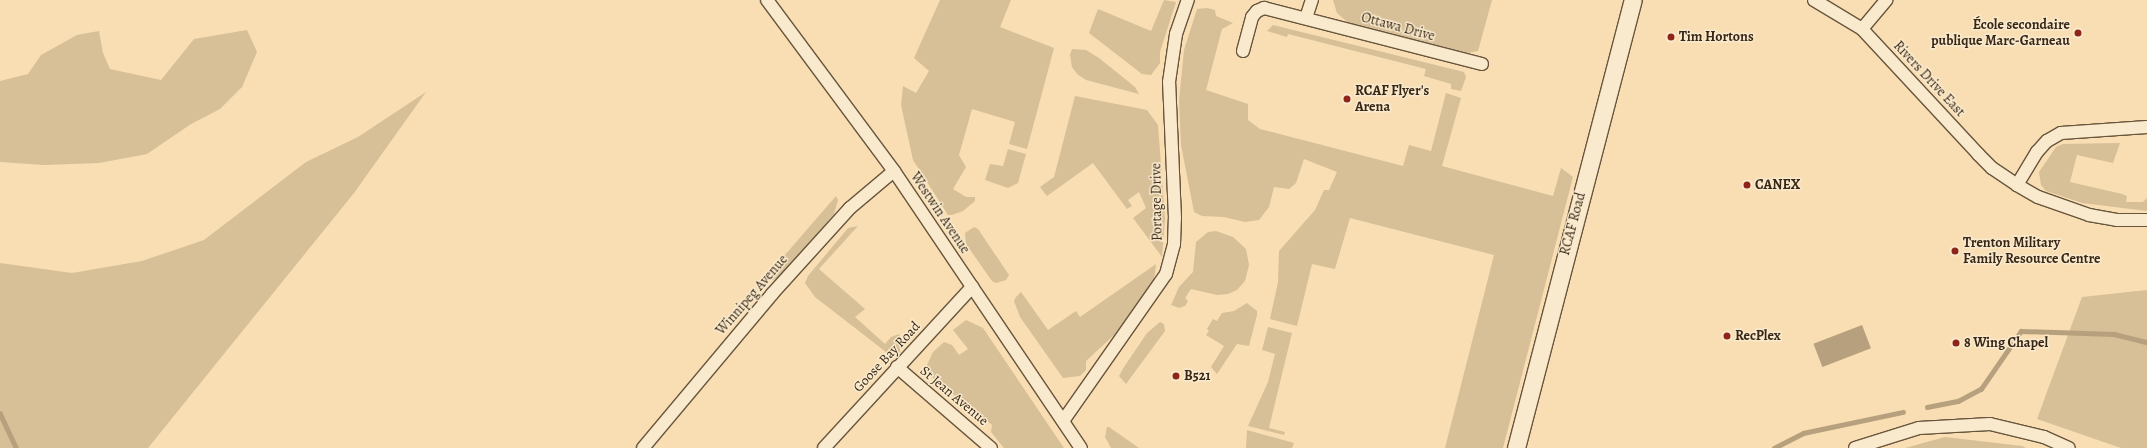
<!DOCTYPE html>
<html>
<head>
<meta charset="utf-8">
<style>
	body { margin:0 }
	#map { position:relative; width:2147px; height:448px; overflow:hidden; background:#f8deb2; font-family:Alegreya,serif }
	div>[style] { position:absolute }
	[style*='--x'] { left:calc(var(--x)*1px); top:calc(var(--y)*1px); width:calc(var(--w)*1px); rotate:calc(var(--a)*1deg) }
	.green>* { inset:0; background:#d7bf97 }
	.water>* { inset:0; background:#b7a07d; transform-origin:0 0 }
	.stream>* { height:4.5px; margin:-2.25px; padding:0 2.25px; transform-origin:2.25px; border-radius:2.25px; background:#b7a07d }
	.roads { filter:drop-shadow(1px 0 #68553d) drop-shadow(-1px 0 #68553d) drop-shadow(0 1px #68553d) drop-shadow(0 -1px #68553d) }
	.street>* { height:12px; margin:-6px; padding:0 6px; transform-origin:6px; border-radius:6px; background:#faeacd }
	.secondary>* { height:17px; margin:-8.5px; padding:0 8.5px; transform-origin:8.5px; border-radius:8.5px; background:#faeacd }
	.dots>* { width:11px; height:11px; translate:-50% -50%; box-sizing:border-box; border:2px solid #faeacd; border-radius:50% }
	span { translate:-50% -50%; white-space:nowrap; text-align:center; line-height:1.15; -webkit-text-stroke:3px #faeacd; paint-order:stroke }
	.poi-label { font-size:14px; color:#382716; font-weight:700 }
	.right { translate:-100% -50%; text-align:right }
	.left { translate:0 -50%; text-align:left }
	.street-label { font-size:14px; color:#382716 }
</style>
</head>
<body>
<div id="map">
	<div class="green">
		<div style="clip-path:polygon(940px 0,1011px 0,1000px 27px,1054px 48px,1027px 149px,1009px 144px,1015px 122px,972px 109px,959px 155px,966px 167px,953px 189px,966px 197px,975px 197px,975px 201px,963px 211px,952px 215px,948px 215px,913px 160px,901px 105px,903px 86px,916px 93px,929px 71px,914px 58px)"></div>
		<div style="clip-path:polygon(1164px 0,1176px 2px,1160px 52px,1160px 63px,1151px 75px,1142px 74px,1089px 33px,1098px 9px,1151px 31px)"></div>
		<div style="clip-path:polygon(1333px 0,1492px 0,1478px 51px,1467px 53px,1352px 26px,1337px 13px)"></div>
		<div style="clip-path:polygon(1207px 8px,1215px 10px,1216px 16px,1233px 23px,1222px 29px,1206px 90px,1248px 104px,1248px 120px,1260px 129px,1403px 166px,1409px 145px,1431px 151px,1446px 93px,1461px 98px,1442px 166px,1553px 196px,1561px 168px,1573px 177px,1503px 448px,1445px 448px,1494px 255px,1350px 218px,1335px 269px,1312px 264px,1297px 326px,1270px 319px,1278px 282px,1279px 251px,1315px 210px,1324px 190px,1329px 190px,1337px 172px,1304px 159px,1296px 183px,1289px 189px,1274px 187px,1269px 207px,1259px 220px,1245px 222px,1224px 217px,1202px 216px,1194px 212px,1181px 145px,1179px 100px,1184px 50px,1197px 9px)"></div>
		<div style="clip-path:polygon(1273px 25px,1464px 72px,1466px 77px,1461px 91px,1451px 89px,1451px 84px,1424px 76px,1426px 69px,1288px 34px,1287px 37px,1267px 31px)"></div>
		<div style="clip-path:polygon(247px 30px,257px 52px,242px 87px,220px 109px,191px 124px,147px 154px,99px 163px,44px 165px,0 162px,0 81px,28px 74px,41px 55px,77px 35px,99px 31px,103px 53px,110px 69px,161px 80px,194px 39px)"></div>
		<div style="clip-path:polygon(1072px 49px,1086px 50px,1099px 58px,1135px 87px,1139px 94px,1086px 80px,1077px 74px,1072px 67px,1070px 55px)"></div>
		<div style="clip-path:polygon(426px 92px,354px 193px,148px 448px,0 448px,0 263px,72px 273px,142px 261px,204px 240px,306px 162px,358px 137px)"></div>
		<div style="clip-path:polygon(1075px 96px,1147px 110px,1158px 125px,1165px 219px,1162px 257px,1133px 218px,1146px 208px,1139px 192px,1128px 200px,1132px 206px,1127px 209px,1093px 163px,1047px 196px,1040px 187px,1054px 177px)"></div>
		<div style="clip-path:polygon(2120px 143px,2113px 163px,2077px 155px,2070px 182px,2122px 194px,2127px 196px,2126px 202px,2143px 202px,2147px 198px,2147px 211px,2082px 203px,2046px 191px,2041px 185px,2039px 172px,2056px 147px,2063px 144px)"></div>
		<div style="clip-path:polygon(1008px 149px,1026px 154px,1018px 183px,1008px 188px,985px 180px,990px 164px,1003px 166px)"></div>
		<div style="clip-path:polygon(836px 196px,838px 200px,834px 214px,814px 238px,781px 276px,773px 280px,765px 278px)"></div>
		<div style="clip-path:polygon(858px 226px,819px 269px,865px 309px,855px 317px,885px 344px,891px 337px,899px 334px,902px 343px,899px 354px,886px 352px,815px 297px,805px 283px,808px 276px,848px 228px)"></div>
		<div style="clip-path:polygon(974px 227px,978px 229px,1009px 275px,1006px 280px,996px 283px,992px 281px,966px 244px,965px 233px)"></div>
		<div style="clip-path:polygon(1216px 231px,1233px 237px,1246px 249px,1249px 265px,1245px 281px,1237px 290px,1228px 294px,1217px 295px,1191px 289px,1185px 298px,1188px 301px,1185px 306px,1179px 308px,1171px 305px,1179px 287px,1193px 272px,1196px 242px,1208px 232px)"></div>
		<div style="clip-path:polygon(1156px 264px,1154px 280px,1126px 324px,1086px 361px,1086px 370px,1080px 376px,1063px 378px,1020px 317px,1014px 301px,1016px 297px,1021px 292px,1048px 330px,1076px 311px,1080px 317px)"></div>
		<div style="clip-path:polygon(2147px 290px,2147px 448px,2121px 448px,2037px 419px,2082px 297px)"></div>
		<div style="clip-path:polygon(1247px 303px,1257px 311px,1257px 315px,1249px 346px,1237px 344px,1217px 374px,1211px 367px,1224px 346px,1206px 335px,1209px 331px,1207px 329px,1213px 319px,1217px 321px,1222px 313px,1234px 311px)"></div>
		<div style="clip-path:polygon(966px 320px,983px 328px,1064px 448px,1004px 448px,991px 432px,992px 425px,929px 375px,927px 365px,933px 352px,944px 342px,952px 345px,959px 355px,968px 349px,953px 330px)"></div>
		<div style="clip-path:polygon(1160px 322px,1164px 324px,1165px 331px,1126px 384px,1119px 376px,1124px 367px,1147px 333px)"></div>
		<div style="clip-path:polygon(1268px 327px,1292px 333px,1269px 428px,1285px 432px,1284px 435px,1248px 426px,1268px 382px,1275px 354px,1262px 350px)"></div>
		<div style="clip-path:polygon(1107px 427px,1109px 427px,1139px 448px,1111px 448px,1105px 437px)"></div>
		<div style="clip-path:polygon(1247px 430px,1294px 443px,1292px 448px,1246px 448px)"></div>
		<div style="clip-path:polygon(1945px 437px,2022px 446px,2026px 448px,1905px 448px)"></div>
	</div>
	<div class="water">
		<div style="left:1862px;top:325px;width:25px;height:52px;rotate:69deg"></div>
	</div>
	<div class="stream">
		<div style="--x:1927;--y:407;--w:32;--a:-11"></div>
		<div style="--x:1958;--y:401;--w:26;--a:-28"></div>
		<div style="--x:1981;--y:389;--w:70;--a:-55.4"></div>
		<div style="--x:2021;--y:331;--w:93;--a:1.8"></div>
		<div style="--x:2114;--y:334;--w:34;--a:14"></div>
		<div style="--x:0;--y:413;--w:38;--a:65"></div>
		<div style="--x:1774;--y:448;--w:33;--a:-27"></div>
		<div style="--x:1803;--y:433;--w:102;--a:-11.9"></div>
	</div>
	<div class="roads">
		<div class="street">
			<div style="--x:767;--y:0;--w:213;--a:53.4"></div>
			<div style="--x:894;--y:171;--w:334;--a:56"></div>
			<div style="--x:1814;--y:0;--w:56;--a:31.1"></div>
			<div style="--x:1862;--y:29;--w:171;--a:47.1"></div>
			<div style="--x:1978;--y:154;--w:20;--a:45"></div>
			<div style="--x:1992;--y:168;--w:30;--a:34"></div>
			<div style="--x:2017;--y:185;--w:24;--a:30"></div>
			<div style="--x:2038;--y:197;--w:54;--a:19.4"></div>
			<div style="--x:2089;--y:215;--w:28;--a:10"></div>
			<div style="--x:2117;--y:220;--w:30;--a:0"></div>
			<div style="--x:1306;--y:18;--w:19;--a:-72"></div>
			<div style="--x:1862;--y:29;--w:38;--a:-50"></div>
			<div style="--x:1243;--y:51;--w:35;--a:-75"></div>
			<div style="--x:1252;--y:17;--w:8;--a:-50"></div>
			<div style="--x:1257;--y:11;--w:8;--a:-23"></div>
			<div style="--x:1264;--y:8;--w:225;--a:14.4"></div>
			<div style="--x:2017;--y:185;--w:39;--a:-59"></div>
			<div style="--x:2037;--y:152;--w:15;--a:-48"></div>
			<div style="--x:2047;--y:141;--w:16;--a:-30"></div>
			<div style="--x:2061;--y:133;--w:86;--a:-4"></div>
			<div style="--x:897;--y:367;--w:124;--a:40.8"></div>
			<div style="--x:1063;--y:421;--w:179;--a:-55"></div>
			<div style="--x:1166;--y:274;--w:31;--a:-75"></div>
			<div style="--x:1174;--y:244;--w:26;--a:-88"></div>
			<div style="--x:1175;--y:218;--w:136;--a:-92.5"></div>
			<div style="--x:1169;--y:82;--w:49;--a:-81.7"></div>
			<div style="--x:1176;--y:34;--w:36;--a:-71"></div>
			<div style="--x:643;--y:448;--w:201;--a:-50"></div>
			<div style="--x:772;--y:294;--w:116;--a:-47.8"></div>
			<div style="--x:850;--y:208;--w:57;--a:-40.1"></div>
			<div style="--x:824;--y:448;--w:219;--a:-47.4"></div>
			<div style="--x:1855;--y:448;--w:67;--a:-17.4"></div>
			<div style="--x:1919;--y:428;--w:71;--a:-3.2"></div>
			<div style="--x:1990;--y:424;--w:56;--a:13.5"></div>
			<div style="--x:2044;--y:437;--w:27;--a:24"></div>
		</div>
		<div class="secondary">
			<div style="--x:1516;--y:448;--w:463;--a:-75.4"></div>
		</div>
	</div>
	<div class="dots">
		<div style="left:2078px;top:33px;background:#8f2418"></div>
		<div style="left:1671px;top:37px;background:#8f2418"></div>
		<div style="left:1347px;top:99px;background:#8f2418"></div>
		<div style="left:1747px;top:185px;background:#8f2418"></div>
		<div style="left:1955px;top:251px;background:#8f2418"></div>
		<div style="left:1727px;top:336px;background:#8f2418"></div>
		<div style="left:1956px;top:343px;background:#8f2418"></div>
		<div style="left:1176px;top:376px;background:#8f2418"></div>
	</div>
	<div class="poi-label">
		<span class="right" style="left:2070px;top:33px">École secondaire<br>publique Marc-Garneau</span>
		<span class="left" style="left:1679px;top:37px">Tim Hortons</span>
		<span class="left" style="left:1355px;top:99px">RCAF Flyer's<br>Arena</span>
		<span class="left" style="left:1755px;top:185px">CANEX</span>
		<span class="left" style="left:1963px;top:251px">Trenton Military<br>Family Resource Centre</span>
		<span class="left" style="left:1735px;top:336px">RecPlex</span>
		<span class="left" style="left:1964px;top:343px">8 Wing Chapel</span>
		<span class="left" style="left:1184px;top:376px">B521</span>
	</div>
	<div class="street-label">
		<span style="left:1398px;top:27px;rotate:15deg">Ottawa Drive</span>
		<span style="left:1929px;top:79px;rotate:47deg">Rivers Drive East</span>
		<span style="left:1157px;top:202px;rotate:-91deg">Portage Drive</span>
		<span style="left:940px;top:213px;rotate:56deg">Westwin Avenue</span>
		<span style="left:1573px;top:224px;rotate:-75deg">RCAF Road</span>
		<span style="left:752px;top:295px;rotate:-49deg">Winnipeg Avenue</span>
		<span style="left:887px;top:357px;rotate:-47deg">Goose Bay Road</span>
		<span style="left:954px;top:396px;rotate:40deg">St Jean Avenue</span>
	</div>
</div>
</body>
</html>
